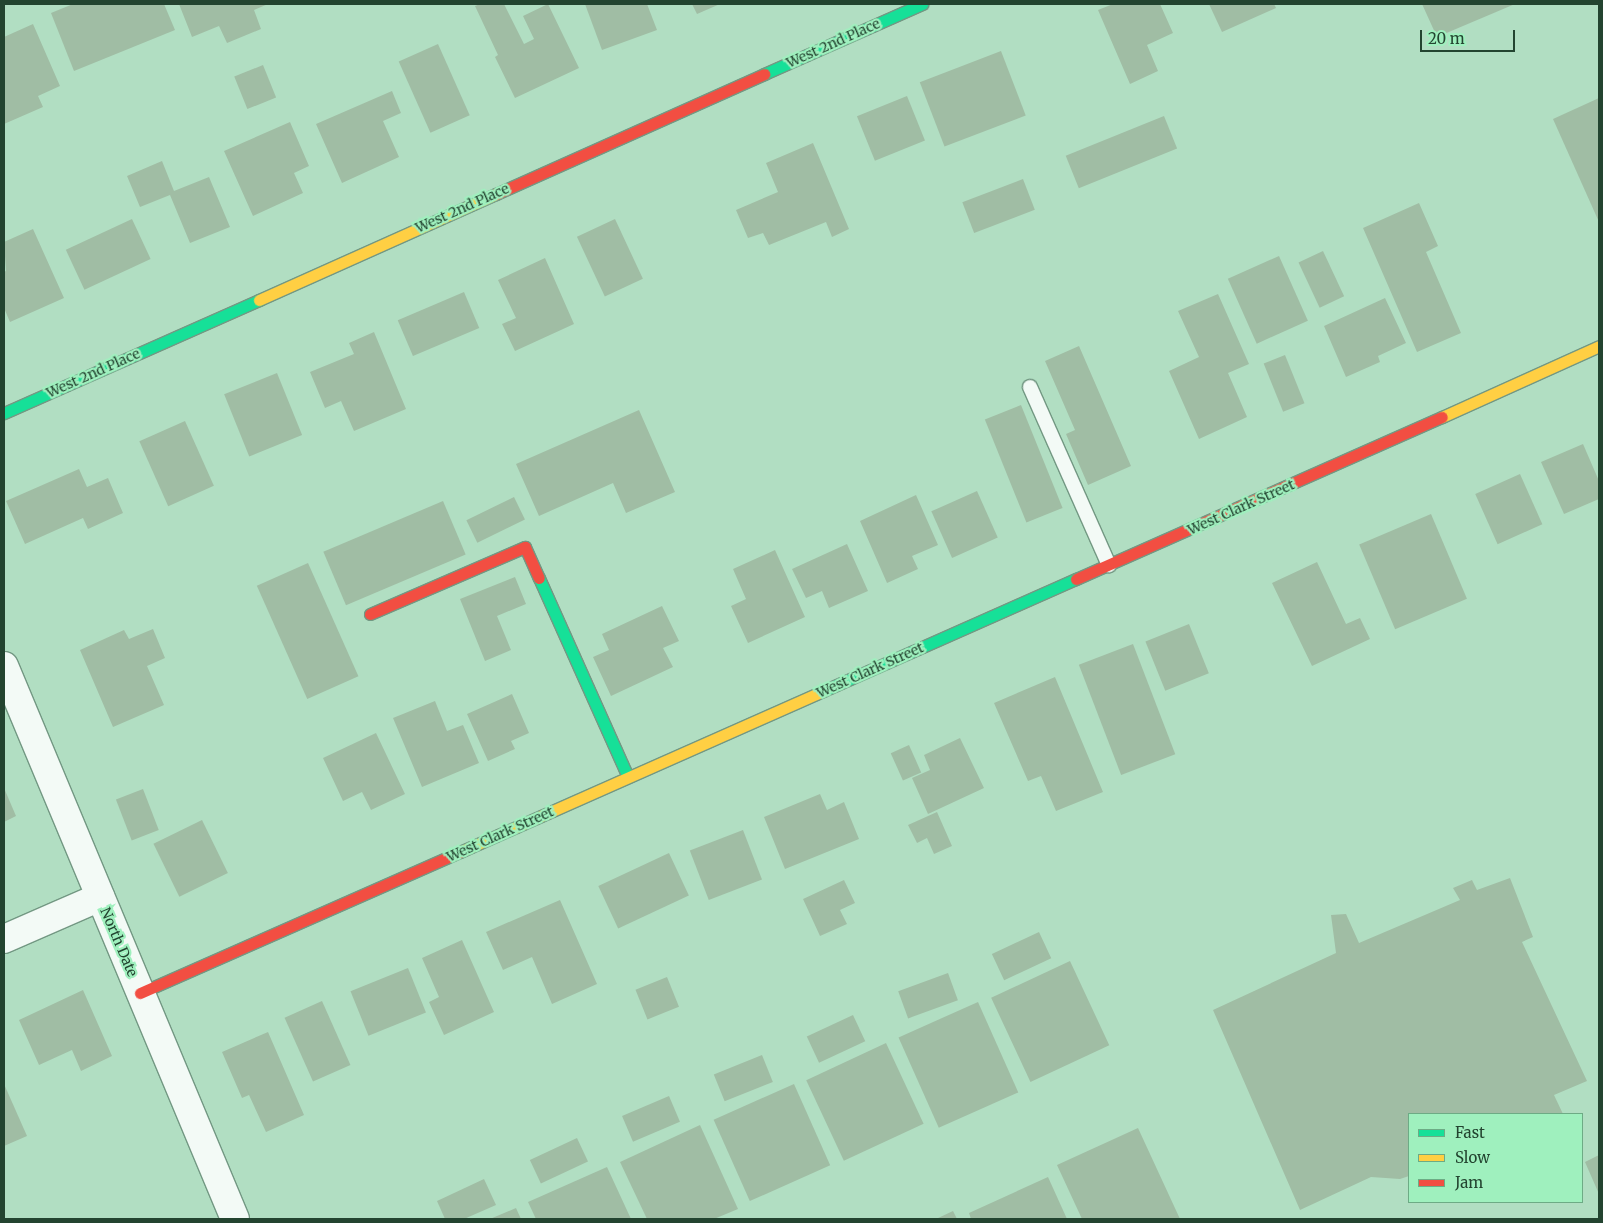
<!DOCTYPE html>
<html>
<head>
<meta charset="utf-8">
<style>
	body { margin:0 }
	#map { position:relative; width:1603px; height:1223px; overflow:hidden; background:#b1dec2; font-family:Merriweather,serif }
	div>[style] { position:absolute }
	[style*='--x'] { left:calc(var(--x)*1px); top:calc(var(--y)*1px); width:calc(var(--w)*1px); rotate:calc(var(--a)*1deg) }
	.building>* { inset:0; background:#a0bda4; transform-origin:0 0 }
	.roads { filter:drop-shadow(1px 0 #739883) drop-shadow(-1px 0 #739883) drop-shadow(0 1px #739883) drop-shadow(0 -1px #739883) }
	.lane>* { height:14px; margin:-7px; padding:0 7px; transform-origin:7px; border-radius:7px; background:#f3faf6 }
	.street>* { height:28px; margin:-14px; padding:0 14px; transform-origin:14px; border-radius:14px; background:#f3faf6 }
	.fast>* { height:11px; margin:-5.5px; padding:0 5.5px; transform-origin:5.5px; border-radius:5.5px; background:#16e098 }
	.slow>* { height:11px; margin:-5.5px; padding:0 5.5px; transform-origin:5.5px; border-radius:5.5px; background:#ffcf43 }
	.jam>* { height:11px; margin:-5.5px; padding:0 5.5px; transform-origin:5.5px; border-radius:5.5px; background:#f24e42 }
	span { translate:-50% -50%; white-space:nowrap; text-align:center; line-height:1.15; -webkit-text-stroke:4.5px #9ff0be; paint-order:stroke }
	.street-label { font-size:14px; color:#234430 }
	.frame { position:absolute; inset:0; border:5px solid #234430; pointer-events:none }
	.legend { position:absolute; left:1408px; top:1113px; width:175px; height:90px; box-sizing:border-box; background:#9ff0be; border:1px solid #6dab85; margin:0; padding:6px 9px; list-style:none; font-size:15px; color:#234430 }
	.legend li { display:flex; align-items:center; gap:10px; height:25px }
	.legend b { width:25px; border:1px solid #6dab85 }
	.scale { position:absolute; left:1420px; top:30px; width:95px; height:22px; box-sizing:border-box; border:2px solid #234430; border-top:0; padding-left:6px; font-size:15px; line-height:18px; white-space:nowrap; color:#234430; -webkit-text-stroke:4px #9ff0be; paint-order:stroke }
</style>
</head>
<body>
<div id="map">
	<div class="building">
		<div style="clip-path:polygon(73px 4px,164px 4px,175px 30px,74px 71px,51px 13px)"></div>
		<div style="clip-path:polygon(179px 4px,268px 4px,254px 10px,261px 29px,227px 43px,219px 26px,192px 37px)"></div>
		<div style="clip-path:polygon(480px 4px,504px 4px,524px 44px,534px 39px,523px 16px,548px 4px,579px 68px,515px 98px,495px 57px,498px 55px,475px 6px)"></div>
		<div style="clip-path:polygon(585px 4px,647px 4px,657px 30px,602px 50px)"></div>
		<div style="clip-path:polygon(692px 4px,720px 4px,697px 14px)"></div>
		<div style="clip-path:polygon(1113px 4px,1160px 4px,1173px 33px,1147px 45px,1158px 71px,1130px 84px,1098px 10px)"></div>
		<div style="clip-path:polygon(1209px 4px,1274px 4px,1276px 8px,1222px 32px)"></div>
		<div style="clip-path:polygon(1422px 4px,1515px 4px,1437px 37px)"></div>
		<div style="clip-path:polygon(33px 24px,60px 86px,38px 96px,43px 107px,4px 124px,4px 37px)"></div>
		<div style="left:438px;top:44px;width:78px;height:43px;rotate:66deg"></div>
		<div style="left:1001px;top:51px;width:69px;height:87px;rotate:69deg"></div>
		<div style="left:263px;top:65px;width:35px;height:31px;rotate:68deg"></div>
		<div style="clip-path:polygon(392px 91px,401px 113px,383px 121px,399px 157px,342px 183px,316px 124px)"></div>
		<div style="left:907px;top:96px;width:48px;height:54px;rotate:68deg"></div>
		<div style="clip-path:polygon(1599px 98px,1599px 222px,1553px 119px)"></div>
		<div style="left:1164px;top:116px;width:35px;height:106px;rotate:68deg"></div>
		<div style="clip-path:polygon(290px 122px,309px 166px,294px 173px,303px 193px,253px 216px,224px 151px)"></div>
		<div style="clip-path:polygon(813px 143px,849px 229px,832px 237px,826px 222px,769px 245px,763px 233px,748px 238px,736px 210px,778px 192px,766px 163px)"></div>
		<div style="clip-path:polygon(162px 161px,174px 191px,209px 177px,230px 227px,190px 243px,170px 195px,140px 207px,127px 176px)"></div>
		<div style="left:1023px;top:179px;width:33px;height:65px;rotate:69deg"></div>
		<div style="clip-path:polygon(1419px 203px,1438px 246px,1426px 252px,1461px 333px,1417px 352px,1363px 228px)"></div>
		<div style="left:132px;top:219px;width:44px;height:73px;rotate:65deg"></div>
		<div style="left:615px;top:219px;width:66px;height:42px;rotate:65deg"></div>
		<div style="clip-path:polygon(33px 229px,64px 298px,10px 322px,4px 308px,4px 272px,6px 271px,4px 242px)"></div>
		<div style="left:1323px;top:251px;width:50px;height:27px;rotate:65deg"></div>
		<div style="left:1279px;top:256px;width:71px;height:56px;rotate:66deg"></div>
		<div style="clip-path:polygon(545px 258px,574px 324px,515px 351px,502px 324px,516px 318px,498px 280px)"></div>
		<div style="left:464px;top:292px;width:39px;height:72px;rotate:67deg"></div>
		<div style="clip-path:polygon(1218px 294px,1249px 364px,1228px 373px,1247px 417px,1199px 439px,1169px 371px,1199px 357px,1178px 311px)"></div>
		<div style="clip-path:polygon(1385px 298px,1406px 343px,1378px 356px,1380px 362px,1346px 377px,1324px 326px)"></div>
		<div style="clip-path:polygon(374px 332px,406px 409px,354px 431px,341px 401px,325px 408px,310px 372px,354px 354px,349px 343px)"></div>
		<div style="clip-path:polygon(1079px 346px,1131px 466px,1088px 485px,1066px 434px,1075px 430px,1045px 361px)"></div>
		<div style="left:1285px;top:355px;width:52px;height:23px;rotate:68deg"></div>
		<div style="left:277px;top:373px;width:67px;height:57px;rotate:68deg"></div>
		<div style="left:1021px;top:405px;width:111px;height:39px;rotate:68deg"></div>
		<div style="clip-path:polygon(639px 410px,675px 492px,626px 513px,613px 483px,539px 516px,516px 464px)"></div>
		<div style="left:185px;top:421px;width:71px;height:50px;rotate:66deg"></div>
		<div style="clip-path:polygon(1583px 444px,1599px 481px,1599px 499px,1564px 514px,1541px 462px)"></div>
		<div style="clip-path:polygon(79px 469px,87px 487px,108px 478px,123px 513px,88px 529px,83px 518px,25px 544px,6px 501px)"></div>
		<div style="left:1520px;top:474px;width:55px;height:49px;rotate:66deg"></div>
		<div style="left:977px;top:491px;width:51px;height:50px;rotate:66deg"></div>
		<div style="clip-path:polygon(916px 495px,938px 545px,912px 556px,918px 569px,887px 583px,860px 521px)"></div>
		<div style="left:514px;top:497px;width:25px;height:53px;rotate:64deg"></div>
		<div style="left:443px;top:501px;width:58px;height:130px;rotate:67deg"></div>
		<div style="left:1431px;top:514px;width:92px;height:78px;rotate:67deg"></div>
		<div style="clip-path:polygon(847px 544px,868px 591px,829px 608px,822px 591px,806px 598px,792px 569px)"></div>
		<div style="clip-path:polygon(775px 550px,805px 617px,748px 643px,731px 606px,746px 599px,733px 569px)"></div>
		<div style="clip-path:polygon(1317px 562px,1346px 624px,1360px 618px,1370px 639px,1312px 666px,1272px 583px)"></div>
		<div style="left:308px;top:563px;width:124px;height:56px;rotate:66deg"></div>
		<div style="clip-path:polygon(515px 577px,526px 604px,497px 616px,511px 650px,485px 661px,460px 599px)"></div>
		<div style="clip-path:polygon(662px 606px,679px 641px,663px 648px,673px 667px,611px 696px,593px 657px,609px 650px,602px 634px)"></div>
		<div style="left:1189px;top:624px;width:53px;height:47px;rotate:68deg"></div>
		<div style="clip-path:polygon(153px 629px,165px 658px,147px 666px,164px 705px,113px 727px,80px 650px,124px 630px,129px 639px)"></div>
		<div style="left:1133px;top:644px;width:118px;height:58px;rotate:69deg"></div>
		<div style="clip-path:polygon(1055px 677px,1103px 792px,1056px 811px,1041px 776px,1028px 781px,994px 703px)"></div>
		<div style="clip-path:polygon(512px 694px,529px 733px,511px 741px,515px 749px,488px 761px,467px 714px)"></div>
		<div style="clip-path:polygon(435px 701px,447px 731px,463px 725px,479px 763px,422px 787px,393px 718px)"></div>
		<div style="clip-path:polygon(376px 733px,405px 794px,371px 810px,362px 792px,343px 801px,323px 758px)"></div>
		<div style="clip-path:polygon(960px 738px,984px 788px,928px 814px,912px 778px,930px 770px,924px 755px)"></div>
		<div style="left:909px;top:745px;width:30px;height:20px;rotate:66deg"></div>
		<div style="clip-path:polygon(4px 788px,16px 816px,4px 822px)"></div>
		<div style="left:143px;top:789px;width:44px;height:29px;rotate:69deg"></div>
		<div style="clip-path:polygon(820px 794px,827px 810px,844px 802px,859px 839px,785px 869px,764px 817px)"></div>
		<div style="clip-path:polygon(937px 812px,952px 846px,934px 854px,927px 838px,917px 843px,908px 825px)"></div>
		<div style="left:202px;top:820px;width:59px;height:54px;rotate:64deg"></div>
		<div style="left:743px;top:830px;width:53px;height:57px;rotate:69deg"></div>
		<div style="left:669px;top:853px;width:47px;height:78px;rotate:65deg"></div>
		<div style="clip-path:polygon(1510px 878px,1533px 937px,1522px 942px,1587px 1081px,1554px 1095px,1563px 1114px,1409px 1114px,1409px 1176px,1400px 1179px,1371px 1177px,1300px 1210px,1213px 1010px,1336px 953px,1331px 915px,1346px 914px,1359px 943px,1460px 900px,1453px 888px,1472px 880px,1477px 890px)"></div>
		<div style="clip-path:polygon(844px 880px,855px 903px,840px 910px,847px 924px,820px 936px,803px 899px)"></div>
		<div style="clip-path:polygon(560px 900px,597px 984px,552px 1004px,532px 957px,503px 970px,486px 932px)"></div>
		<div style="left:1039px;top:932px;width:29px;height:52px;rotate:65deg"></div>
		<div style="clip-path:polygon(462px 940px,494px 1012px,444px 1035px,429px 1002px,439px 997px,422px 958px)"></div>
		<div style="left:1070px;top:961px;width:93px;height:87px;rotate:65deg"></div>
		<div style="left:408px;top:968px;width:48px;height:62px;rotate:68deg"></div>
		<div style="left:948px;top:973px;width:29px;height:53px;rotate:70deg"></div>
		<div style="left:667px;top:977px;width:32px;height:34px;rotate:68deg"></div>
		<div style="clip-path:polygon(83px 990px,112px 1056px,81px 1071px,72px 1050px,39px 1065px,19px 1020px)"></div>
		<div style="left:322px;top:1001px;width:70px;height:41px;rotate:66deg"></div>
		<div style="left:978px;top:1002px;width:99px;height:87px;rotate:66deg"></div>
		<div style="left:853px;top:1015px;width:29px;height:51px;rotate:65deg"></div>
		<div style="clip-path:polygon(268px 1032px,304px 1115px,266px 1132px,249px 1095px,242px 1098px,222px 1052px)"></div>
		<div style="left:886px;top:1043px;width:89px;height:88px;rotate:65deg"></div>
		<div style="left:762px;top:1055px;width:29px;height:52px;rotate:68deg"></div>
		<div style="clip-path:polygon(4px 1084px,27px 1136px,4px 1146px)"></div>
		<div style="left:794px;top:1084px;width:89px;height:88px;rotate:66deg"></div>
		<div style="left:669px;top:1096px;width:28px;height:51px;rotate:67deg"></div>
		<div style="clip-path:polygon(700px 1125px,738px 1209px,714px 1219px,647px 1219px,620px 1162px)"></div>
		<div style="clip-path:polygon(1138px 1128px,1180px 1219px,1082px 1219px,1057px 1165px)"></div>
		<div style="left:577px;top:1138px;width:26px;height:52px;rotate:65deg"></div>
		<div style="clip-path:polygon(1599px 1155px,1599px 1194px,1585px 1162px)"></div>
		<div style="clip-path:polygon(607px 1167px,631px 1219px,536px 1219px,528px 1202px)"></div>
		<div style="clip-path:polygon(1048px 1177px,1067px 1219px,971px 1219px,969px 1213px)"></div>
		<div style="clip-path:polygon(484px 1179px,496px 1205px,464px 1219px,445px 1219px,437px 1201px)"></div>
		<div style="clip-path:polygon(516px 1208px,521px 1219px,490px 1219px)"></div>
		<div style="clip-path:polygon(953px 1211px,957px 1219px,936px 1219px)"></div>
	</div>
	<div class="roads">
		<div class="lane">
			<div style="--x:1030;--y:387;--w:195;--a:66.1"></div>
		</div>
		<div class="street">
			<div style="--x:4;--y:666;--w:599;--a:67.33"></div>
			<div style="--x:4;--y:939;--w:105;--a:-23.6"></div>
		</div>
		<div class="fast">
			<div style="--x:764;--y:74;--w:173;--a:-23.9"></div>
			<div style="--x:4;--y:413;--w:279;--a:-23.9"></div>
			<div style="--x:539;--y:578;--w:218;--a:65.9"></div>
			<div style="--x:823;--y:691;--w:277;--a:-23.9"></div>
		</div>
		<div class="slow">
			<div style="--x:259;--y:300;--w:260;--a:-24.1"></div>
			<div style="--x:1442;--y:417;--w:172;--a:-24.3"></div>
			<div style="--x:462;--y:851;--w:395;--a:-23.9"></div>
		</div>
		<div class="jam">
			<div style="--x:496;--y:194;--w:294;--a:-24.1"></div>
			<div style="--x:1076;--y:579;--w:400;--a:-23.9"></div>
			<div style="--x:370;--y:614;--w:169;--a:-23.4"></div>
			<div style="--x:525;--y:547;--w:34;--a:66"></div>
			<div style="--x:140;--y:993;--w:352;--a:-23.8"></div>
		</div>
	</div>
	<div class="street-label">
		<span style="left:833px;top:43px;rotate:-24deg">West 2nd Place</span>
		<span style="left:462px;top:208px;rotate:-24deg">West 2nd Place</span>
		<span style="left:93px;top:373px;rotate:-24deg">West 2nd Place</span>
		<span style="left:1241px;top:507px;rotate:-24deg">West Clark Street</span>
		<span style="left:870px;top:670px;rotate:-24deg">West Clark Street</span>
		<span style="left:500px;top:834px;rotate:-24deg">West Clark Street</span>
		<span style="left:119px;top:942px;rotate:67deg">North Date</span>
	</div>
	<div class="frame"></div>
	<ul class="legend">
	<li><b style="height:6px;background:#16e098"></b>Fast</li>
	<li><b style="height:6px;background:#ffcf43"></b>Slow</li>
	<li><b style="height:6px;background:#f24e42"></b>Jam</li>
	</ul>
	<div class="scale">20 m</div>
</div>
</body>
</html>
